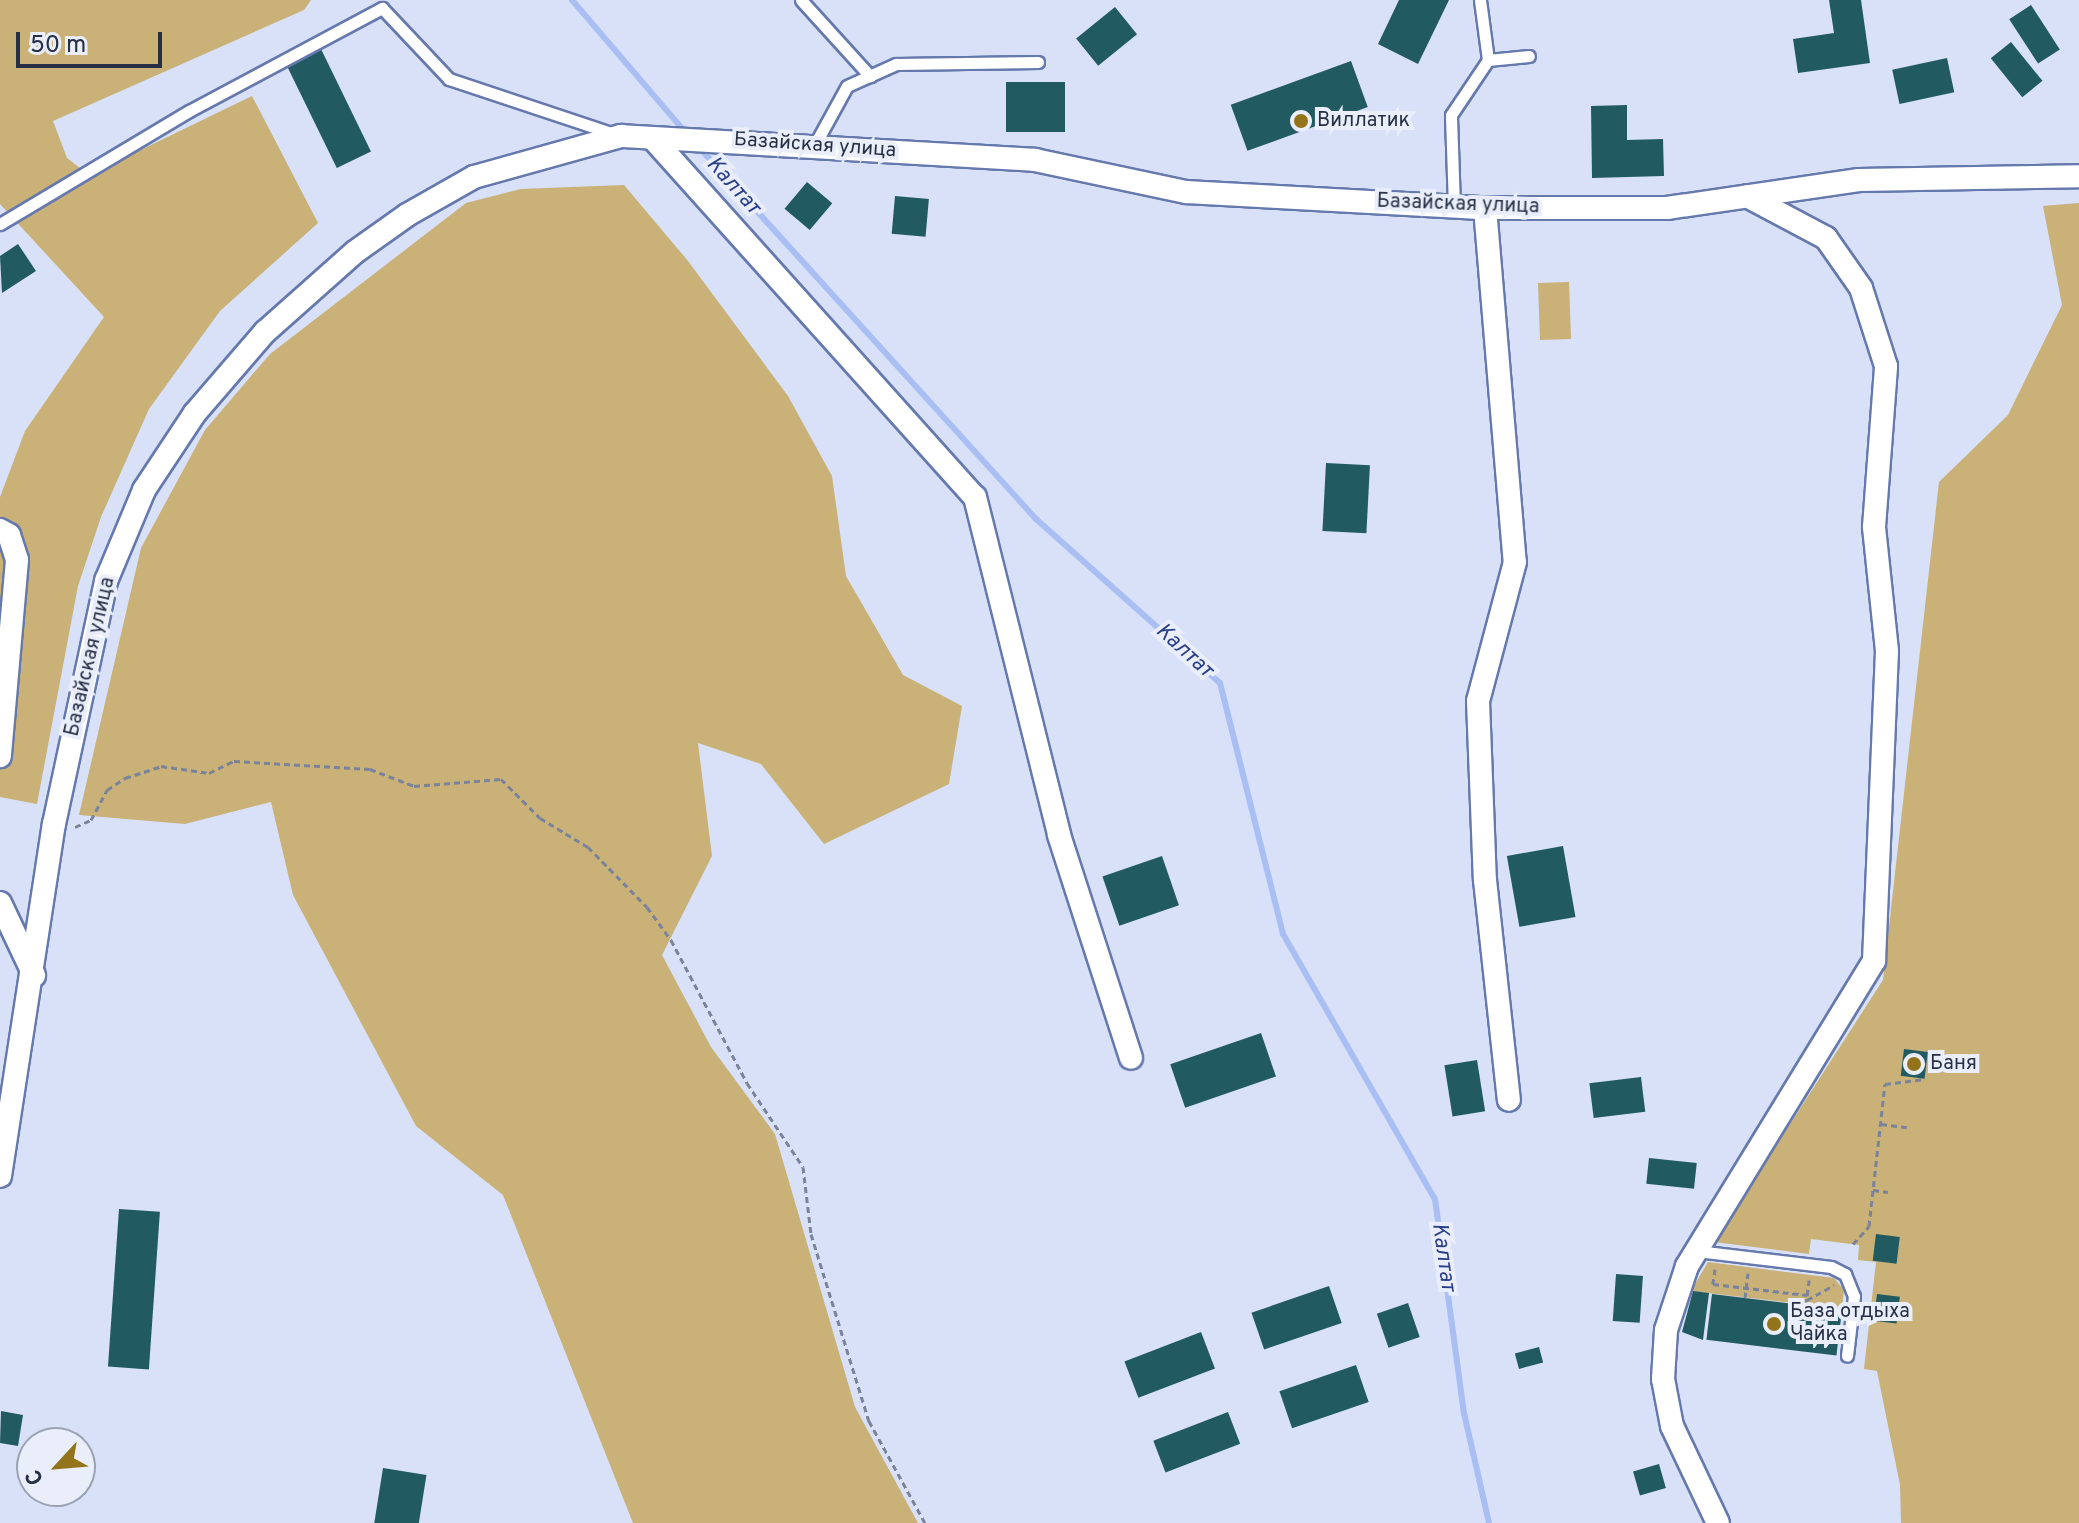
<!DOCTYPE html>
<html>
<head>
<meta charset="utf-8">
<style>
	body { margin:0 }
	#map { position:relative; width:2079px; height:1523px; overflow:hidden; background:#d8e1f8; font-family:Overpass,sans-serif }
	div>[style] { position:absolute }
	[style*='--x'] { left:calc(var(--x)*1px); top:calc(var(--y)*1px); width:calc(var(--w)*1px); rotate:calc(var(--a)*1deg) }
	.green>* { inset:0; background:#c9b177; transform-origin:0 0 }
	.stream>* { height:6px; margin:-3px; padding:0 3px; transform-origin:3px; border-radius:3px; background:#a9bef3 }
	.building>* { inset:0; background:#225a62; transform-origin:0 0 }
	.path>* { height:3px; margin-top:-1.5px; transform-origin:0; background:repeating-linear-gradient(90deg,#7a8399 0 6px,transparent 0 10px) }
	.roads { filter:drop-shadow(2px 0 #6679ad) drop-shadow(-2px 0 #6679ad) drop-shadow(0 2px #6679ad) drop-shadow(0 -2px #6679ad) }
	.lane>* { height:11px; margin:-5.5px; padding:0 5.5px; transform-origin:5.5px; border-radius:5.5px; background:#fff }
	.street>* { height:22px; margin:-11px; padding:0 11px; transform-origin:11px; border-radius:11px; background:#fff }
	.dots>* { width:22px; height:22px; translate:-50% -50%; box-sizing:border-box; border:4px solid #e9eefa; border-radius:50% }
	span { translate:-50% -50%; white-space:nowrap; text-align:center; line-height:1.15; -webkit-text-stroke:8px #e9eefa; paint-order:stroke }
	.poi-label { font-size:20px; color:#272f45 }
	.left { translate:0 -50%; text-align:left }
	.street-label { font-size:20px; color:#272f45 }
	.water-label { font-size:22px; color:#293f8a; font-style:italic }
	.north { position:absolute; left:16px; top:1427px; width:80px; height:80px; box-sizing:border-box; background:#e9eefa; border:2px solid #9ba2b2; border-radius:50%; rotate:244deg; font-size:22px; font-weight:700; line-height:32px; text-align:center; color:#272f45 }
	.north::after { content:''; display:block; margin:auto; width:28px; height:36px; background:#93741b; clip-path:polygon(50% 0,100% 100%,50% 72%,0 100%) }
	.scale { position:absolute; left:16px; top:32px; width:146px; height:36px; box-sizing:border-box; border:4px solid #272f45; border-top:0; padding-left:10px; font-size:24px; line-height:28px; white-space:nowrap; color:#272f45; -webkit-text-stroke:6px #e9eefa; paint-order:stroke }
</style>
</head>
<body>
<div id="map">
	<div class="green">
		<div style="clip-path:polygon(0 0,311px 0,304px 10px,53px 121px,67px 158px,89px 175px,252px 96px,318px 223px,220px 311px,149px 409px,101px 517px,78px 586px,37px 804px,0 797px,0 497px,25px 431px,104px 317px,0 204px)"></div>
		<div style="clip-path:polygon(624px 185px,688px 261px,788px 396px,832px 476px,846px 576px,903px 675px,962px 706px,949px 784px,824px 844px,761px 764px,698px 743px,712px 856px,662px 955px,711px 1047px,775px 1134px,855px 1407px,918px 1523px,633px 1523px,503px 1195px,416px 1126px,293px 895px,271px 802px,185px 824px,79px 815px,141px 548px,205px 430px,270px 354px,466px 203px,521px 189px)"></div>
		<div style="clip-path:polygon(2079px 203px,2079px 1523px,1901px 1523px,1900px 1485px,1877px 1371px,1864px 1369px,1876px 1262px,1858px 1260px,1859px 1245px,1811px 1239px,1809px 1254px,1714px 1242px,1883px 980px,1939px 482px,2008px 415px,2062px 305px,2043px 206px)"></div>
		<div style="left:1569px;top:282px;width:57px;height:31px;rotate:88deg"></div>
		<div style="clip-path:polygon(1708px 1262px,1834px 1278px,1844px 1290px,1842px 1309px,1691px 1291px)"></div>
	</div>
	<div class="stream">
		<div style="--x:572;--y:0;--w:177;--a:49.4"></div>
		<div style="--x:697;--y:145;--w:505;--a:47.81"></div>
		<div style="--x:1036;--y:519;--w:246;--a:41.7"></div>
		<div style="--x:1220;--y:683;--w:259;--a:75.9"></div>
		<div style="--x:1283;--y:934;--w:305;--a:60.2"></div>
		<div style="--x:1435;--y:1199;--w:216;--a:82.3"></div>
		<div style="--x:1464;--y:1413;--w:113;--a:77.2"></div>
	</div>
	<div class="building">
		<div style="clip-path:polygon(1399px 0,1449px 0,1418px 64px,1378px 44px)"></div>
		<div style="clip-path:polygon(1829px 0,1861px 0,1870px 63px,1798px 73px,1793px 39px,1834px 33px)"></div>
		<div style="left:2031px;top:5px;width:53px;height:26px;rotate:57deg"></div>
		<div style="left:1115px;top:7px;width:35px;height:50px;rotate:51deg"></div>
		<div style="left:2011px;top:42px;width:50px;height:26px;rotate:51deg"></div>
		<div style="left:321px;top:49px;width:114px;height:38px;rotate:64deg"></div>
		<div style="left:1947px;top:58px;width:35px;height:56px;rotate:78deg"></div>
		<div style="left:1351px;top:61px;width:49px;height:128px;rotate:70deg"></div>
		<div style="left:1006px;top:82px;width:59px;height:50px"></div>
		<div style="clip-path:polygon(1627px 105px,1627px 140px,1663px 139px,1664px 176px,1592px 178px,1591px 106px)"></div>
		<div style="left:807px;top:182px;width:33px;height:35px;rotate:40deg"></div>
		<div style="left:895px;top:196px;width:34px;height:38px;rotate:5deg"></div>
		<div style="clip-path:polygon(18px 244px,36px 271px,2px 293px,0 256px)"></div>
		<div style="left:1326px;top:463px;width:44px;height:68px;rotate:3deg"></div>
		<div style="left:1563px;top:846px;width:72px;height:57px;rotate:80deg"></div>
		<div style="left:1162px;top:856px;width:52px;height:63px;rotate:71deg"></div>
		<div style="left:1261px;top:1033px;width:46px;height:96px;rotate:71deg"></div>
		<div style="left:1904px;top:1049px;width:24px;height:27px;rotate:7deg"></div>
		<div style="left:1477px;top:1060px;width:52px;height:33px;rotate:81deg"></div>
		<div style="left:1641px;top:1077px;width:35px;height:52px;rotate:83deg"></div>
		<div style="left:1649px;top:1158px;width:48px;height:26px;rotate:6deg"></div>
		<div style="left:119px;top:1209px;width:41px;height:158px;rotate:4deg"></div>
		<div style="left:1876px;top:1234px;width:24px;height:27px;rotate:7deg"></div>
		<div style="left:1616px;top:1274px;width:27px;height:47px;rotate:4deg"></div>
		<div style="left:1329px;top:1286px;width:39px;height:82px;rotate:71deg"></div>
		<div style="clip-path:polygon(1693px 1291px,1709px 1293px,1703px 1340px,1682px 1332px)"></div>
		<div style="left:1712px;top:1294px;width:131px;height:46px;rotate:7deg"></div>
		<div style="left:1877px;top:1294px;width:23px;height:27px;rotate:7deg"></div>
		<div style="left:1408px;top:1303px;width:36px;height:33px;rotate:71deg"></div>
		<div style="left:1201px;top:1332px;width:39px;height:82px;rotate:69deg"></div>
		<div style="left:1539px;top:1347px;width:16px;height:25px;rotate:75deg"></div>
		<div style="left:1356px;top:1365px;width:39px;height:81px;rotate:71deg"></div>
		<div style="clip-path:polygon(1px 1411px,23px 1415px,18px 1446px,0 1443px)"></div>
		<div style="left:1228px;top:1412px;width:34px;height:80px;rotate:69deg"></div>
		<div style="left:1659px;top:1464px;width:25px;height:27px;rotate:74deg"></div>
		<div style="left:383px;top:1468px;width:44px;height:56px;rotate:9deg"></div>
	</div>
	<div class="path">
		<div style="--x:75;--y:827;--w:17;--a:-24"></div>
		<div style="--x:91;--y:820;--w:34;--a:-62"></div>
		<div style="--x:107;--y:790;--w:22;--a:-34"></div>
		<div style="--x:125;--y:778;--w:38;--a:-18"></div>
		<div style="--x:161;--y:766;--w:49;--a:8.3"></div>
		<div style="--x:209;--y:773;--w:28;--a:-26"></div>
		<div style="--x:234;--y:761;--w:136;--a:3.4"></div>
		<div style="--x:370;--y:769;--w:47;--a:21.1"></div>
		<div style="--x:414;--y:786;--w:87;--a:-4.6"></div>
		<div style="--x:501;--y:779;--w:55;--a:45"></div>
		<div style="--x:540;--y:818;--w:56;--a:31.1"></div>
		<div style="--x:588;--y:847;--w:84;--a:45.5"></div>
		<div style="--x:647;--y:907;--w:41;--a:54"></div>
		<div style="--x:671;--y:940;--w:162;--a:62"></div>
		<div style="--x:747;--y:1083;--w:101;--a:56.3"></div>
		<div style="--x:803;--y:1167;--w:67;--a:83.2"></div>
		<div style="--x:811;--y:1234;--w:196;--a:72.8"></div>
		<div style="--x:869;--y:1421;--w:116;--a:61.2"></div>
		<div style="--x:1881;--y:1124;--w:26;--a:7"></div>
		<div style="--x:1873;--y:1190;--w:15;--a:8"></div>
		<div style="--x:1853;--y:1244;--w:24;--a:-48"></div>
		<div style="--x:1869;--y:1226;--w:143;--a:-83.6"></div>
		<div style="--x:1885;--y:1084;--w:40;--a:-7.1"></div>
		<div style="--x:1715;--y:1269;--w:15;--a:98"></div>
		<div style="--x:1713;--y:1284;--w:95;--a:6.7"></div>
		<div style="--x:1745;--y:1298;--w:25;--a:-83"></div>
		<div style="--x:1807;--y:1300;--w:31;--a:-29"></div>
		<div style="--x:1806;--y:1305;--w:25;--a:-83"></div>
	</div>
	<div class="roads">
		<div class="lane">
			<div style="--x:801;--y:0;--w:103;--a:47.8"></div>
			<div style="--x:1488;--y:60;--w:41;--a:-5.6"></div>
			<div style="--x:814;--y:146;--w:68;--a:-61.2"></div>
			<div style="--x:847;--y:86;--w:54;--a:-24.2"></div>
			<div style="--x:896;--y:64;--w:142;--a:-0.8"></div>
			<div style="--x:1454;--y:207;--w:92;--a:-91.9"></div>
			<div style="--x:1451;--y:115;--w:66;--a:-56.1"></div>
			<div style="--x:1488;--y:60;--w:61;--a:-97.6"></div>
			<div style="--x:0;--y:224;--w:220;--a:-30.9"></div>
			<div style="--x:189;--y:111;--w:219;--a:-28.1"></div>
			<div style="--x:382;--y:8;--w:98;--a:46.7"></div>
			<div style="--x:449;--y:79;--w:177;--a:18.4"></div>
			<div style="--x:1697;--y:1251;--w:135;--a:6.8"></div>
			<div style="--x:1831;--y:1267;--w:16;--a:27"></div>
			<div style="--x:1845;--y:1274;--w:24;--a:68"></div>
			<div style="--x:1854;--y:1296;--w:60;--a:96.7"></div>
		</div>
		<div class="street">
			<div style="--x:656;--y:142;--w:477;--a:48.1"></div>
			<div style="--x:975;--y:497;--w:348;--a:76"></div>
			<div style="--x:1059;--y:835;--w:234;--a:72.1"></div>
			<div style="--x:1485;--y:208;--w:355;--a:85.2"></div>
			<div style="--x:1515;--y:562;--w:144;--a:104.9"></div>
			<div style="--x:1478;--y:701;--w:179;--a:87.8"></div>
			<div style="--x:1485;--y:880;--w:221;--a:83.8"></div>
			<div style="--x:0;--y:530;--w:10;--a:29"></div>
			<div style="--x:9;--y:535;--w:26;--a:72"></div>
			<div style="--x:17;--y:560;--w:197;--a:95"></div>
			<div style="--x:0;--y:903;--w:80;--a:64.7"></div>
			<div style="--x:0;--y:1176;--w:356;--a:-81.3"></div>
			<div style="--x:54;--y:824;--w:249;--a:-77.9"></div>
			<div style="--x:106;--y:581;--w:99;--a:-67.3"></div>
			<div style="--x:144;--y:490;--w:92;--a:-56.5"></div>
			<div style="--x:195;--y:413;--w:107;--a:-49.2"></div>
			<div style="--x:265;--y:332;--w:120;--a:-41.6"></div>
			<div style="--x:355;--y:252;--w:64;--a:-35.4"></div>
			<div style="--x:407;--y:215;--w:77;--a:-29.6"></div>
			<div style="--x:474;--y:177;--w:153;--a:-15.6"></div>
			<div style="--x:621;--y:136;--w:415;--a:3.3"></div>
			<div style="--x:1035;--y:160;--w:154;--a:12"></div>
			<div style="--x:1186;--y:192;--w:299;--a:3.1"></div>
			<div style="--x:1485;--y:208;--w:182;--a:0"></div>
			<div style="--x:1667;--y:208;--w:194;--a:-8.3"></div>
			<div style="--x:1859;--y:180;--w:220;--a:-1"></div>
			<div style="--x:1718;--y:1523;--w:107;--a:-115.4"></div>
			<div style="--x:1672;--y:1426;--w:48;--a:-100.8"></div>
			<div style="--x:1663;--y:1379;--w:49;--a:-86.5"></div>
			<div style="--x:1666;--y:1330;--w:67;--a:-71.8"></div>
			<div style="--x:1687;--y:1266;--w:358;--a:-58.5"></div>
			<div style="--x:1874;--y:961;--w:310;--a:-87.6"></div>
			<div style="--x:1887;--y:651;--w:125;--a:-96"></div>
			<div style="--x:1874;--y:527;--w:161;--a:-85.7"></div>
			<div style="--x:1886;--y:366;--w:82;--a:-107.8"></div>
			<div style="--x:1861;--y:288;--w:61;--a:-125"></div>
			<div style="--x:1826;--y:238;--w:89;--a:-152"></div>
		</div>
	</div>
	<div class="dots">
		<div style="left:1301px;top:121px;background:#93741b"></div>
		<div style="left:1914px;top:1064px;background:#93741b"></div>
		<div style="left:1774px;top:1324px;background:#93741b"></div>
	</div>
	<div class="poi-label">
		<span class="left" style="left:1317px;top:121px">Виллатик</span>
		<span class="left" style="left:1930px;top:1064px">Баня</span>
		<span class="left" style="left:1790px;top:1324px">База отдыха<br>Чайка</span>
	</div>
	<div class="street-label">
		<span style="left:815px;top:146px;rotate:4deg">Базайская улица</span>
		<span style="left:1458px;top:205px;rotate:2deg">Базайская улица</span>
		<span style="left:91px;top:657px;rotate:-77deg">Базайская улица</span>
	</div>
	<div class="water-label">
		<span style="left:733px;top:186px;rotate:48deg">Калтат</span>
		<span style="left:1184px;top:651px;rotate:42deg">Калтат</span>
		<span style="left:1443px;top:1257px;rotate:82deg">Калтат</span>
	</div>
	<div class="north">С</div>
	<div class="scale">50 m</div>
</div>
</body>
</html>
